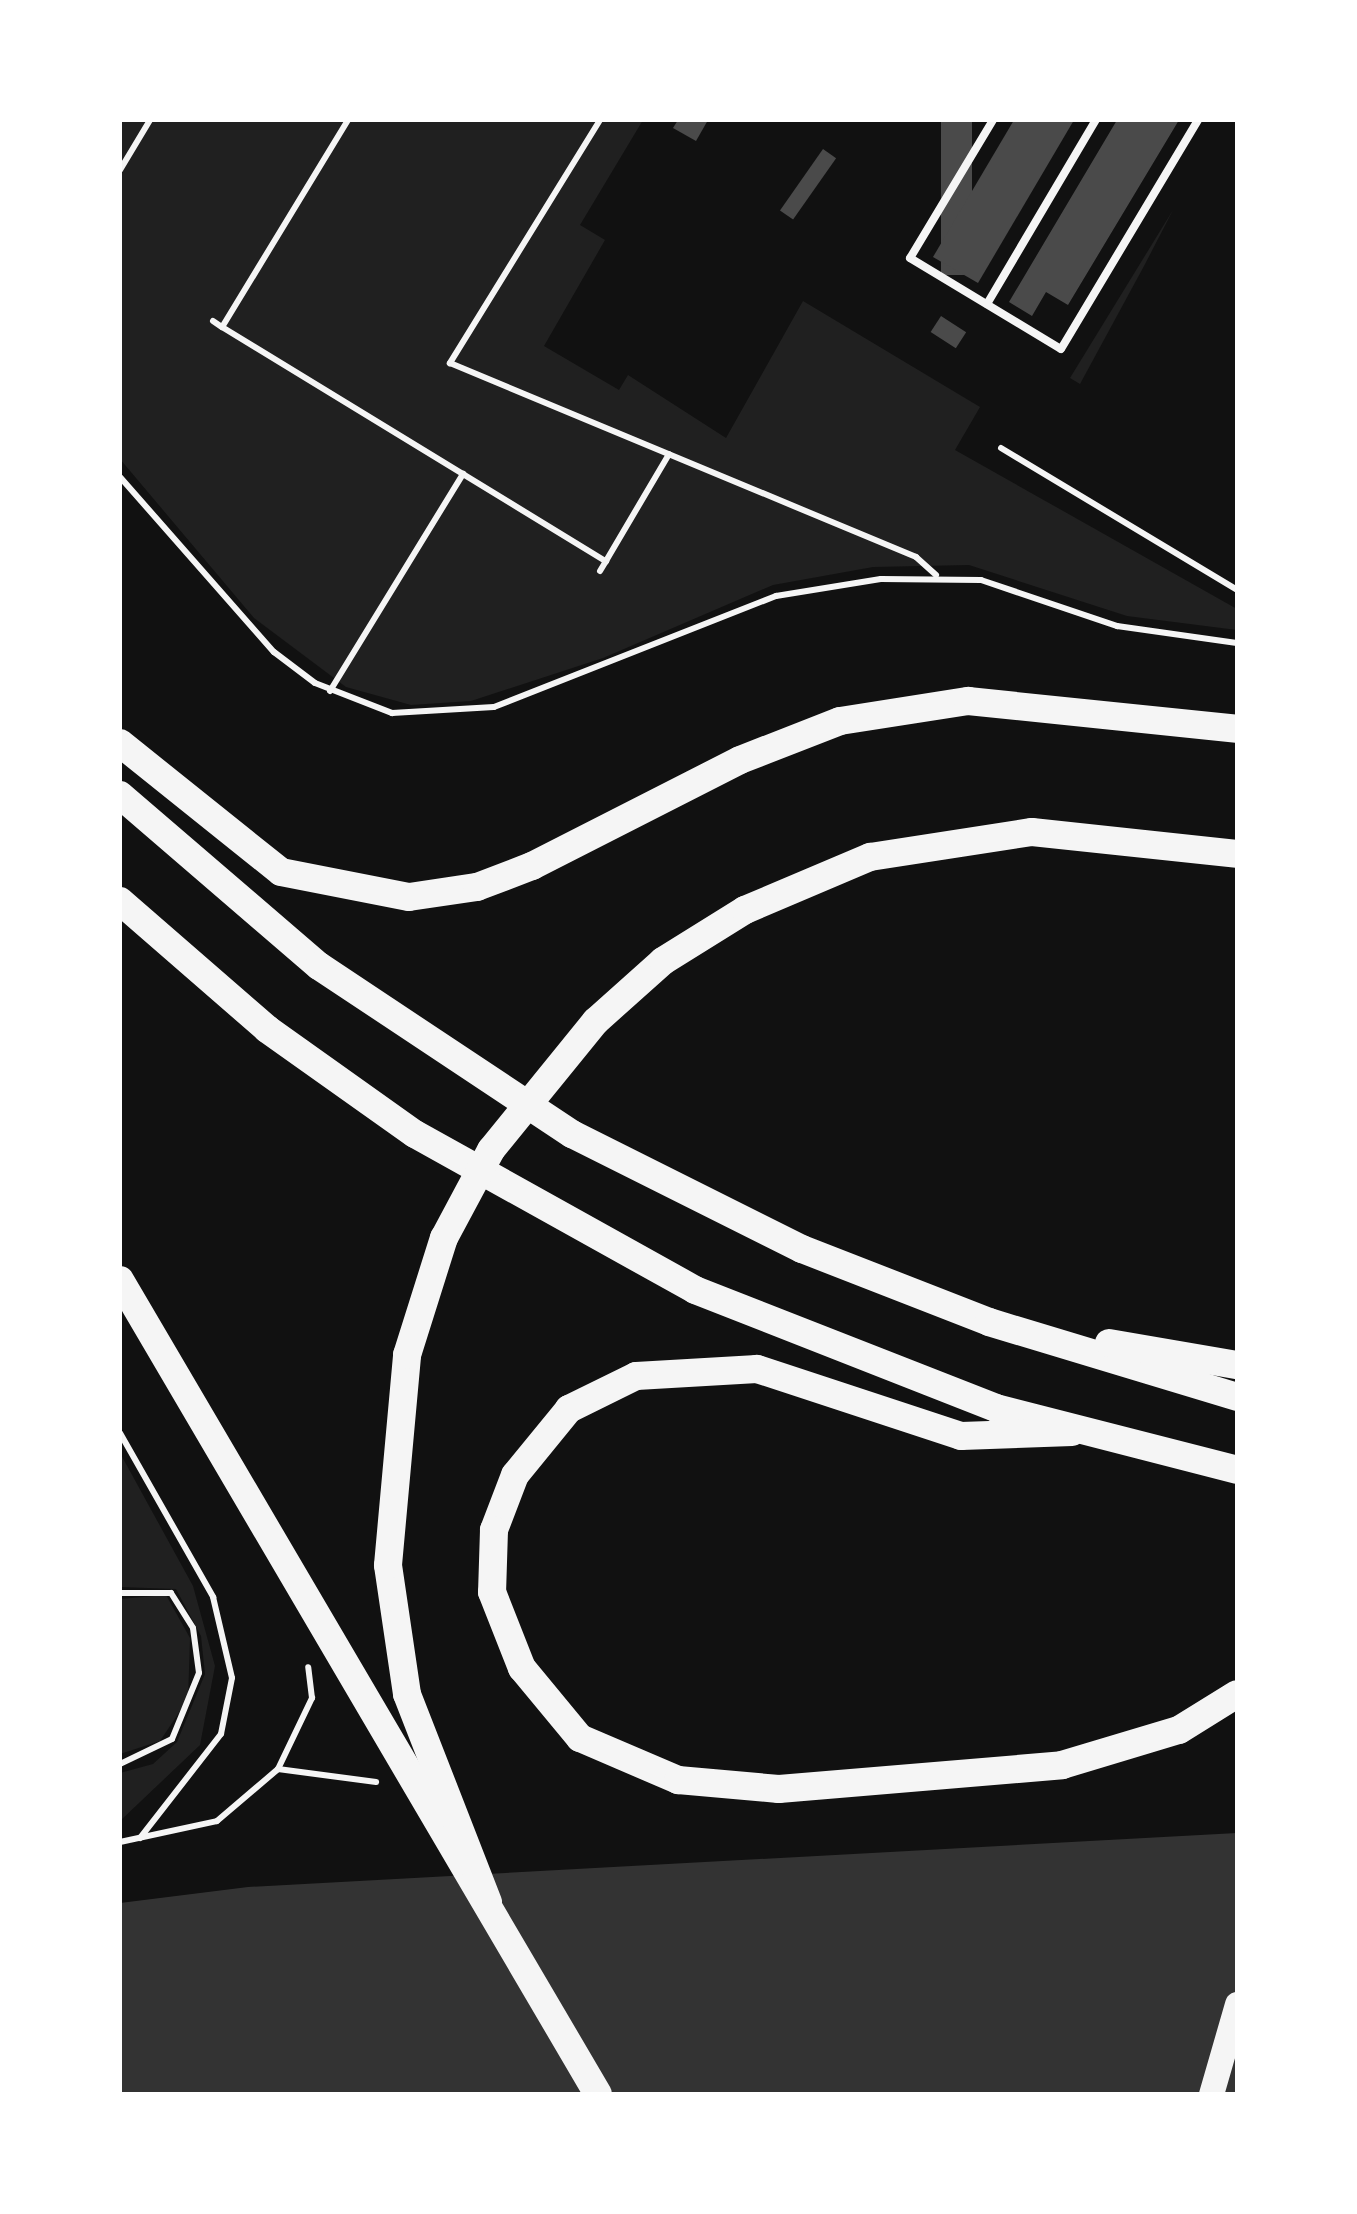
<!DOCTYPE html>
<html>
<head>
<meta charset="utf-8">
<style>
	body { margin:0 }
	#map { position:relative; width:1357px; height:2214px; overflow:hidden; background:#111; font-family:"Fira Sans Condensed",sans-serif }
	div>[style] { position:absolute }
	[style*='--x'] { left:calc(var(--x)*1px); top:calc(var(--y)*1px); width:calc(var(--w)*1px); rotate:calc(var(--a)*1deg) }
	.green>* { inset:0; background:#202020 }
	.water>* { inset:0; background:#333 }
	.building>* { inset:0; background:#4a4a4a; transform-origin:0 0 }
	.path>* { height:6px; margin:-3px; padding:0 3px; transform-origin:3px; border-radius:3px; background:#f5f5f5 }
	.service>* { height:8px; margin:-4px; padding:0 4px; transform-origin:4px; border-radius:4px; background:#f5f5f5 }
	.primary>* { height:25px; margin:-12.5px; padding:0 12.5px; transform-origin:12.5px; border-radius:12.5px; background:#f5f5f5 }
	.motorway>* { height:28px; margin:-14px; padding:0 14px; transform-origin:14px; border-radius:14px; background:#f5f5f5 }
	span { translate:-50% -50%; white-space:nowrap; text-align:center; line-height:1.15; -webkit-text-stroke:8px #fff; paint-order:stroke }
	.frame { position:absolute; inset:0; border:122px solid #fff; pointer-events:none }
</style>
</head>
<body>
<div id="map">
	<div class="green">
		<div style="clip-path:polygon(120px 120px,643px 120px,580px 225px,605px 240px,544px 346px,619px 390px,628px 375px,726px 438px,803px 301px,980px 407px,955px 450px,1237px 609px,1237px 630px,1127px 616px,969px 565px,873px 567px,773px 585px,603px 658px,471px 701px,411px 705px,346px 687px,254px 618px,120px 459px)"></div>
		<div style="clip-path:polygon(1173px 210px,1144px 266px,1080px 384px,1070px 378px)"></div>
		<div style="clip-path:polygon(120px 1453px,193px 1586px,215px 1666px,200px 1745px,120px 1821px,120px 1773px,153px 1764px,177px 1742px,205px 1674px,201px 1636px,176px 1589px,120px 1587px)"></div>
		<div style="clip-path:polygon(166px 1595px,190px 1638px,188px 1699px,160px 1741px,120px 1754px,120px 1599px)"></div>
	</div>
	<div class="water">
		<div style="clip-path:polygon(1237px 1833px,1237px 2094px,120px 2094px,120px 1903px,248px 1887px)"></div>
	</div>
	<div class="building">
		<div style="clip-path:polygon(678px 120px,708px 120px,696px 141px,673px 128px)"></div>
		<div style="left:941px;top:120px;width:31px;height:155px"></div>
		<div style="clip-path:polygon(1014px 120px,1074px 120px,978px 283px,933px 257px)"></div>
		<div style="clip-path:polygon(1117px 120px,1179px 120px,1068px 305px,1046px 292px,1032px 316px,1009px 302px)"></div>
		<div style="left:823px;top:149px;width:16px;height:75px;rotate:35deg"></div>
		<div style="left:941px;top:316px;width:30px;height:19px;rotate:33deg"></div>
	</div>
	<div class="path">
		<div style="--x:348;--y:120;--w:242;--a:121.3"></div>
		<div style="--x:222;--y:327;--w:450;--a:31.4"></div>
		<div style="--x:606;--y:561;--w:124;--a:-59.5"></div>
		<div style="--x:600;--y:120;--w:286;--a:121.7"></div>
		<div style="--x:450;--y:363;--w:505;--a:22.6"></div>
		<div style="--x:916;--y:557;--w:27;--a:42"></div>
		<div style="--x:120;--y:170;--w:58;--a:-59"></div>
		<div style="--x:213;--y:321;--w:11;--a:34"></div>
		<div style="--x:1001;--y:448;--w:275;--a:31"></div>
		<div style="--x:120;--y:477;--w:233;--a:48.7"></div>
		<div style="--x:274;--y:652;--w:51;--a:37.1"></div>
		<div style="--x:315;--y:683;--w:83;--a:21.3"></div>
		<div style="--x:392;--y:713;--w:102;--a:-3.4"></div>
		<div style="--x:494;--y:707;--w:303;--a:-21.5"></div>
		<div style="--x:776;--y:596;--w:106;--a:-9.2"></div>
		<div style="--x:881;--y:579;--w:100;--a:0.6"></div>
		<div style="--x:981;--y:580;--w:144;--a:18.7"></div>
		<div style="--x:1117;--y:626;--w:121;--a:8.1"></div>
		<div style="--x:600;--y:571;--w:12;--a:-59"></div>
		<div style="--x:330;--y:691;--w:255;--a:-58.5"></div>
		<div style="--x:120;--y:1433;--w:189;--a:60.4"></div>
		<div style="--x:213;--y:1597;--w:83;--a:76.8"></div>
		<div style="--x:232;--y:1678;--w:57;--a:101.1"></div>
		<div style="--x:221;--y:1734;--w:132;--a:127.9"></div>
		<div style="--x:120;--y:1593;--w:51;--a:0"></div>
		<div style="--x:171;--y:1593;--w:41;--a:57.8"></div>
		<div style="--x:193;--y:1628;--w:45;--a:82.4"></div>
		<div style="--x:199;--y:1673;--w:71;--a:112.2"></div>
		<div style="--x:172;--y:1739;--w:58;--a:154.3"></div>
		<div style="--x:278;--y:1769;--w:99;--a:7.6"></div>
		<div style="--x:120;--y:1842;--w:99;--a:-12.2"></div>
		<div style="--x:217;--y:1821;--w:80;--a:-40.4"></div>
		<div style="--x:278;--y:1769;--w:79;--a:-64.4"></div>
		<div style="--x:312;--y:1698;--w:31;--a:-97"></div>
	</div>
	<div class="service">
		<div style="--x:993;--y:120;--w:161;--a:121"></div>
		<div style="--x:910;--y:258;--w:176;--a:31.1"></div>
		<div style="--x:1061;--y:349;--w:267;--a:-59.1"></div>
		<div style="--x:987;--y:304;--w:214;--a:-59.4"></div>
	</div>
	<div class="primary">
		<div style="--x:1211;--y:2094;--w:94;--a:-73.9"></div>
	</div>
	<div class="motorway">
		<div style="--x:120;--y:743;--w:206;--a:38.7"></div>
		<div style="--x:281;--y:872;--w:130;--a:11.1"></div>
		<div style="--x:409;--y:897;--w:69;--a:-8.4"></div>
		<div style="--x:477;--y:887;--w:59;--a:-20.9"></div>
		<div style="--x:532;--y:866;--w:233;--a:-27"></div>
		<div style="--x:740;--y:760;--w:107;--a:-21.3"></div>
		<div style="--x:840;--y:721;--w:130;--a:-8.9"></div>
		<div style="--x:968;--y:701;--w:270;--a:5.9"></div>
		<div style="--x:120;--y:795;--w:262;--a:40.7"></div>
		<div style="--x:319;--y:966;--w:304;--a:33.6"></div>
		<div style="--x:572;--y:1134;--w:257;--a:26.6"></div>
		<div style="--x:802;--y:1249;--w:201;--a:21.3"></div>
		<div style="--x:989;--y:1322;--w:259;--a:16.8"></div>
		<div style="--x:120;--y:901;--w:195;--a:41"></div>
		<div style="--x:267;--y:1029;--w:181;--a:35.4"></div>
		<div style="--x:415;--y:1134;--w:321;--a:29.1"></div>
		<div style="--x:695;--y:1290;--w:323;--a:21.4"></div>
		<div style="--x:996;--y:1408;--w:249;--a:14.4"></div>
		<div style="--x:120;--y:1280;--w:944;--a:59.58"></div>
		<div style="--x:1109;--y:1343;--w:130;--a:9.8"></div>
		<div style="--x:1072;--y:1432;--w:111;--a:177.9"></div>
		<div style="--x:961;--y:1436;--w:215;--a:-161.8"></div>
		<div style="--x:757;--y:1369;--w:121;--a:176.7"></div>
		<div style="--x:636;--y:1376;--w:75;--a:153.8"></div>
		<div style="--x:569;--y:1409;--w:85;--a:129.3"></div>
		<div style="--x:515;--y:1475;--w:59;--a:110.9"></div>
		<div style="--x:494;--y:1530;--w:62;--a:91.8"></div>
		<div style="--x:492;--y:1592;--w:82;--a:68.5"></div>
		<div style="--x:522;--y:1668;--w:91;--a:50.4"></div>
		<div style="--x:580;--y:1738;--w:107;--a:23.2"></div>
		<div style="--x:678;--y:1780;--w:101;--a:5.1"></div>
		<div style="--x:779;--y:1789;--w:284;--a:-4.8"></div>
		<div style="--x:1062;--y:1765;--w:122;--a:-16.7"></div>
		<div style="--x:1179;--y:1730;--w:68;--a:-31.8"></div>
		<div style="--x:488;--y:1902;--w:223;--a:-111.3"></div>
		<div style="--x:407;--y:1694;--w:130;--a:-98.4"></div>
		<div style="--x:388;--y:1565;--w:211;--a:-84.8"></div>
		<div style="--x:407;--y:1355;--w:123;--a:-72.5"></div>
		<div style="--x:444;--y:1238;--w:100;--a:-61.9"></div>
		<div style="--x:491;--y:1150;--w:166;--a:-50.9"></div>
		<div style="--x:596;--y:1021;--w:90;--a:-41.8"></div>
		<div style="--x:663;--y:961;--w:97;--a:-31.9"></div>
		<div style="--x:745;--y:910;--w:136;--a:-23"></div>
		<div style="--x:870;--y:857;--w:164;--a:-8.8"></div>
		<div style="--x:1032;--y:832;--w:206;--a:6.1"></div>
	</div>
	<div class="frame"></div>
</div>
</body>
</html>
